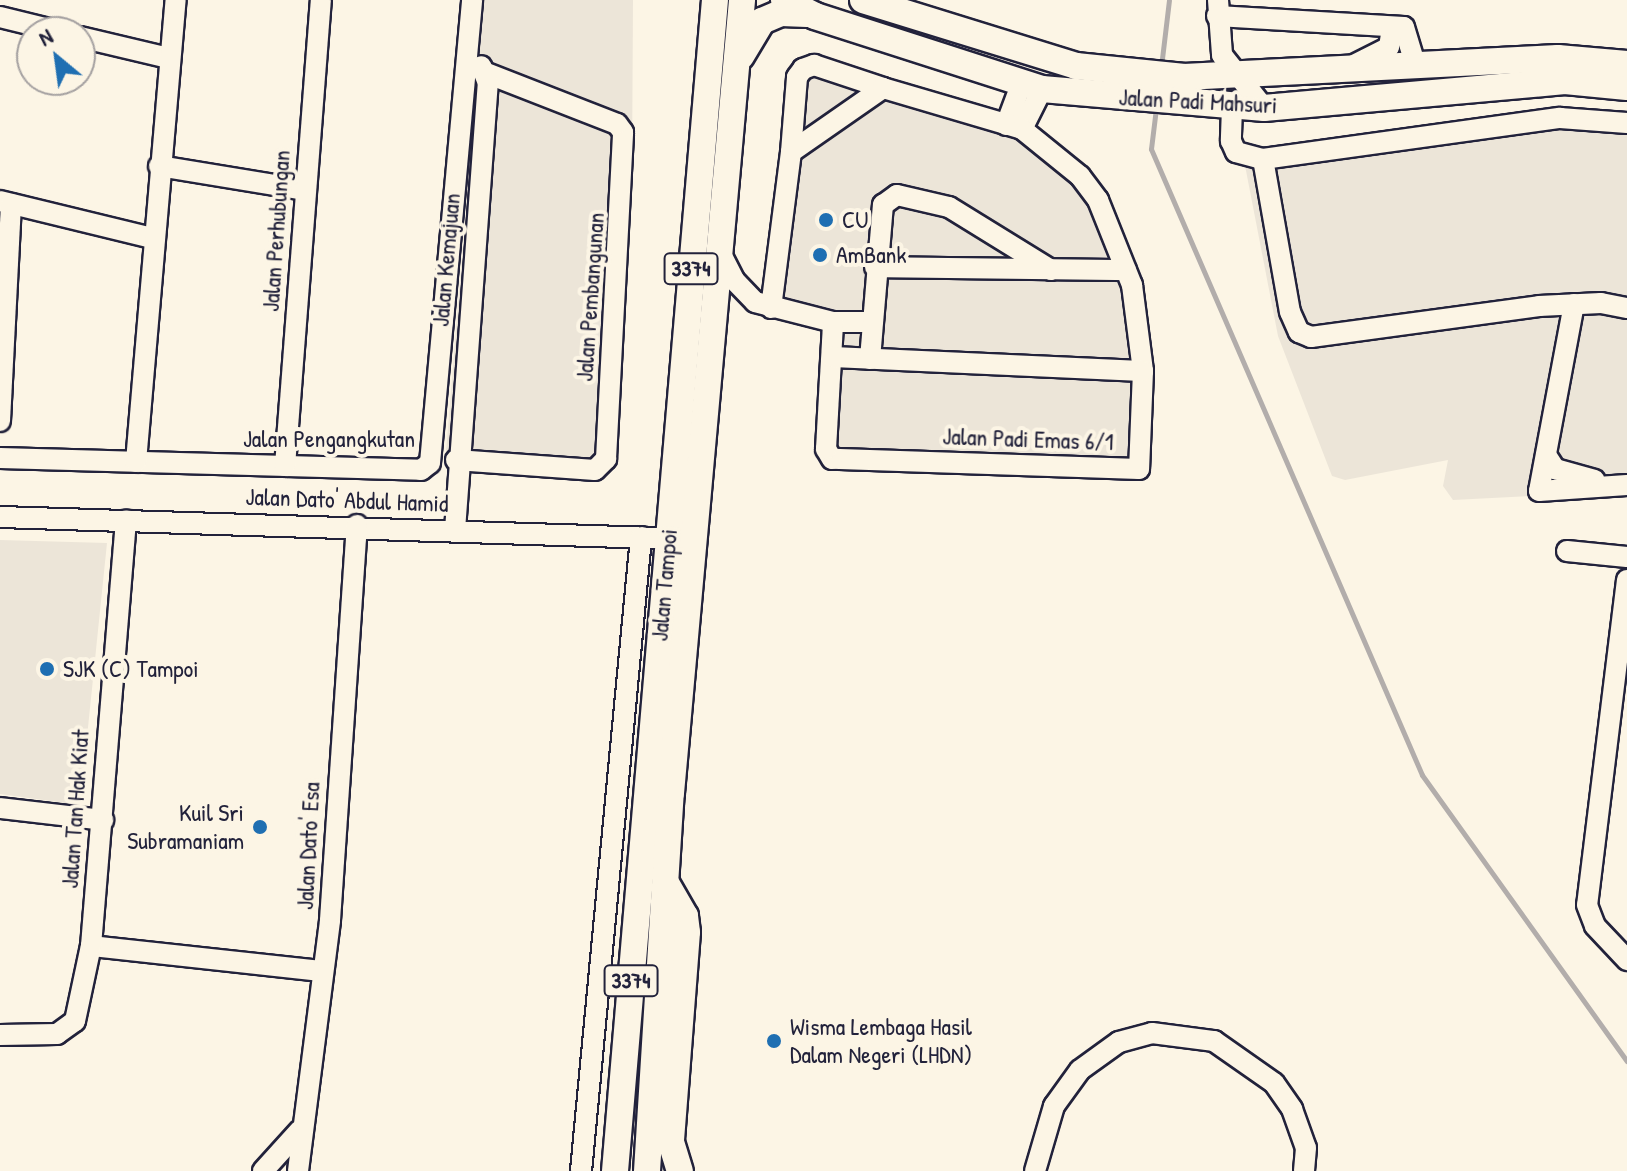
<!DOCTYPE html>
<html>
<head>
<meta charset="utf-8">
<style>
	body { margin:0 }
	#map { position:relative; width:1627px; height:1171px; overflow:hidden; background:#fcf5e5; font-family:"Patrick Hand",sans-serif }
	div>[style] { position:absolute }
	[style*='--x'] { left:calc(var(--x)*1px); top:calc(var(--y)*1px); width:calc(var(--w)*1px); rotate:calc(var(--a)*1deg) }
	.built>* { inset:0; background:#ece5d8 }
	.stream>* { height:5px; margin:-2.5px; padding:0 2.5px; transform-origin:2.5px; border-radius:2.5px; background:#b2adab }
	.roads { filter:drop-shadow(2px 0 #22223b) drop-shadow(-2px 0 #22223b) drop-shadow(0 2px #22223b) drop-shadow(0 -2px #22223b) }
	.minor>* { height:20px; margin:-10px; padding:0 10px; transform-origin:10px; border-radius:10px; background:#fcf5e5 }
	.major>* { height:26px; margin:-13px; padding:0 13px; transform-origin:13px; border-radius:13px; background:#fcf5e5 }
	.dots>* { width:22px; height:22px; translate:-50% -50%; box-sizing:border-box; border:4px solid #fcf5e5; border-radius:50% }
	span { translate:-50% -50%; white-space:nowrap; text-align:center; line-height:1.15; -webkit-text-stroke:8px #fcf5e5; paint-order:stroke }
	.shield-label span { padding:2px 6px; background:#fcf5e5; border:2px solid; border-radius:6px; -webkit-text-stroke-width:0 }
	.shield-label { font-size:22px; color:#22223b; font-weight:700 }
	.street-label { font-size:24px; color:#22223b }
	.poi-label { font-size:24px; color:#22223b }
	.left { translate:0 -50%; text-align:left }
	.right { translate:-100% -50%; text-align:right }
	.north { position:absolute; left:16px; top:16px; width:80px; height:80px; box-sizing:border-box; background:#fcf5e5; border:2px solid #a5a1a1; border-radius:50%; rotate:331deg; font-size:22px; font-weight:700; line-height:32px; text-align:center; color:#22223b }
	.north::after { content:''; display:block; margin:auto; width:28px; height:36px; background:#1f6fb2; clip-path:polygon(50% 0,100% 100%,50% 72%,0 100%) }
</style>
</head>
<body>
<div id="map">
	<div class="built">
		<div style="clip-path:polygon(483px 0,633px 0,632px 171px,613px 455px,611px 469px,598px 475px,445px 464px)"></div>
		<div style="clip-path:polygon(796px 67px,1001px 117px,1085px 172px,1138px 282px,1148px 462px,829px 465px,826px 327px,764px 312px)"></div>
		<div style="clip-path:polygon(1627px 118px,1627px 491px,1453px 500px,1443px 486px,1448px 460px,1345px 480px,1332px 476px,1278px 336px,1242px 150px,1392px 133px)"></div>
		<div style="clip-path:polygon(0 540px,107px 543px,80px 805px,0 794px)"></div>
	</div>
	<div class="stream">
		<div style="--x:1161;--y:67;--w:67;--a:-83.2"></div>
		<div style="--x:1156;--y:108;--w:41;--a:97"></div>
		<div style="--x:1151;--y:149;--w:682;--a:66.59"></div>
		<div style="--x:1422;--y:775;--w:352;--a:54.4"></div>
	</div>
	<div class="roads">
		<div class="minor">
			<div style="--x:1218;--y:0;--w:55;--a:85.8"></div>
			<div style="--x:1222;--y:55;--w:68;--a:51.6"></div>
			<div style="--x:1217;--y:16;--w:187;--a:3.4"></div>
			<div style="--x:1404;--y:27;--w:42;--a:73.3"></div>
			<div style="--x:0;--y:17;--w:63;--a:13.8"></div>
			<div style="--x:80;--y:37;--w:91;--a:13.3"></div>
			<div style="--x:1354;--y:65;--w:39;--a:-27"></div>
			<div style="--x:1389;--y:47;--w:20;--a:-81"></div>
			<div style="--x:1232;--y:107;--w:34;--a:92"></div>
			<div style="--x:1231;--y:141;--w:12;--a:66"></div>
			<div style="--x:1236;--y:152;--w:28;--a:15"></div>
			<div style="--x:1263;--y:159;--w:300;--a:-7.9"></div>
			<div style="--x:1560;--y:118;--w:67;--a:4.3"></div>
			<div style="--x:1006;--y:125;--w:46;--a:-69.6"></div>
			<div style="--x:1022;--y:129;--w:45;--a:-63.4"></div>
			<div style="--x:791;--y:152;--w:75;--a:-85.4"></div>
			<div style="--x:797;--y:77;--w:10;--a:-53"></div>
			<div style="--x:803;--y:69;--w:12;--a:-20"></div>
			<div style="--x:814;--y:65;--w:73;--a:18.4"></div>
			<div style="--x:1263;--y:159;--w:155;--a:80"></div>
			<div style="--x:1290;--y:312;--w:22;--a:66"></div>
			<div style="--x:1299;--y:332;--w:13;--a:23"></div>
			<div style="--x:1311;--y:337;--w:230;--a:-7.7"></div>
			<div style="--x:1539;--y:306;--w:62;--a:-2.8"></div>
			<div style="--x:1601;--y:303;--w:26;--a:11"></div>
			<div style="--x:159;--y:166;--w:148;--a:9.3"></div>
			<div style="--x:0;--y:201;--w:156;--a:13.7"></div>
			<div style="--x:720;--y:252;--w:31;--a:63"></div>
			<div style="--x:734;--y:280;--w:30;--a:46"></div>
			<div style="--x:755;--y:302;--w:81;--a:14.4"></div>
			<div style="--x:833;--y:322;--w:37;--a:0"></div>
			<div style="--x:875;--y:267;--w:251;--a:0.7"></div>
			<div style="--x:1574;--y:304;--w:190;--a:100.6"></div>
			<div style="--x:1539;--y:491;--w:88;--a:-3.9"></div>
			<div style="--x:771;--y:308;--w:157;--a:-82.7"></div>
			<div style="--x:791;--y:152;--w:112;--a:-34.8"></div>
			<div style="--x:883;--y:88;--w:145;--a:16.4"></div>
			<div style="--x:1022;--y:129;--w:75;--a:39"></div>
			<div style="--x:1080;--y:176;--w:30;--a:53"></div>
			<div style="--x:1098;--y:200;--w:92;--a:68.2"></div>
			<div style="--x:1132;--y:285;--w:87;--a:82.7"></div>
			<div style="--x:1143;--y:371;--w:98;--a:92.3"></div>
			<div style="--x:1139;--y:469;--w:307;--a:-178.1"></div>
			<div style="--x:832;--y:459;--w:12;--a:-121"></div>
			<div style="--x:826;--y:449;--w:127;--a:-86.8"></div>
			<div style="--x:832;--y:357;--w:311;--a:2.6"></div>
			<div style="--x:870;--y:359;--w:155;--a:-85.2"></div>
			<div style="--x:883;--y:205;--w:17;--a:-36"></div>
			<div style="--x:897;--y:195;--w:53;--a:13"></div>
			<div style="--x:949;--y:207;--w:120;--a:31.7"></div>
			<div style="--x:0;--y:421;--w:217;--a:-87.1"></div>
			<div style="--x:1546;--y:455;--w:17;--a:57"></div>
			<div style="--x:1555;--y:469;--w:41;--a:15.4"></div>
			<div style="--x:0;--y:458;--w:421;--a:1.6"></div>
			<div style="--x:421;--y:470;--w:11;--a:-38"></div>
			<div style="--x:430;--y:463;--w:465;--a:-84.8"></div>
			<div style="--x:456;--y:460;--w:139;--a:4.1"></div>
			<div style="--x:595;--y:470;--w:16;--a:-45"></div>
			<div style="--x:606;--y:459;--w:327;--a:-87"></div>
			<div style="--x:623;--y:132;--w:10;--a:-127"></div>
			<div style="--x:617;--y:124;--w:141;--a:-158.7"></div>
			<div style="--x:136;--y:462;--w:464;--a:-85.1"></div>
			<div style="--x:285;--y:466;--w:467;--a:-85.6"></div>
			<div style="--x:0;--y:517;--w:684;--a:1.84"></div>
			<div style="--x:455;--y:530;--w:448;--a:-85.8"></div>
			<div style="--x:488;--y:83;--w:18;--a:-112"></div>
			<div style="--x:1567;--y:551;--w:60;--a:5.7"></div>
			<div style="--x:1627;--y:580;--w:327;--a:97"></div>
			<div style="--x:1587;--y:905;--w:22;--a:69"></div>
			<div style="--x:1595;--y:926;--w:47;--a:46.7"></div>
			<div style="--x:0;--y:808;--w:104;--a:6.6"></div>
			<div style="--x:91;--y:946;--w:233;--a:6.2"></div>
			<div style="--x:0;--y:1035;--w:57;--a:-1"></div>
			<div style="--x:57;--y:1034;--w:22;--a:-36"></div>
			<div style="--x:75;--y:1021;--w:77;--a:-78"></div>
			<div style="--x:91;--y:946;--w:427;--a:-85.3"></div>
			<div style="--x:263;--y:1171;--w:55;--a:-47.9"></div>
			<div style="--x:298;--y:1171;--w:253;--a:-82.7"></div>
			<div style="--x:330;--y:920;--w:396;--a:-86.1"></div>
			<div style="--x:581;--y:1171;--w:637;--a:-84.59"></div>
			<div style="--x:1035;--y:1171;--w:68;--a:-73.7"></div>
			<div style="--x:1054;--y:1106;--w:44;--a:-54.2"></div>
			<div style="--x:1080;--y:1070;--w:48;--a:-35.7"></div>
			<div style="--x:1119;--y:1042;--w:34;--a:-15"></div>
			<div style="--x:1152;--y:1033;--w:63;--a:7.4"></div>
			<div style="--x:1214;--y:1041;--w:73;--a:35"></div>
			<div style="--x:1274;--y:1083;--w:32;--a:55"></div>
			<div style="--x:1292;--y:1109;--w:41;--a:70.3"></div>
			<div style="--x:1306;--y:1148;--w:23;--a:95"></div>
		</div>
		<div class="major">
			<div style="--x:784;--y:0;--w:35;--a:27"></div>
			<div style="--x:815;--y:16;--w:238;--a:17.8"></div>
			<div style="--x:1042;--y:89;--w:223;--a:4.9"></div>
			<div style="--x:1264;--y:108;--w:302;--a:-5.1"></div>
			<div style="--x:1565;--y:81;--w:62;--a:5.5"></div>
			<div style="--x:863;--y:0;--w:223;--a:17.2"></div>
			<div style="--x:1076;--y:66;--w:109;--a:5.8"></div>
			<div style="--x:1184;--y:77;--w:374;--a:-2.9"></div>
			<div style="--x:1558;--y:58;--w:69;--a:5"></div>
			<div style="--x:741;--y:56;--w:41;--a:-59"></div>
			<div style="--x:762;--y:21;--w:21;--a:-23"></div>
			<div style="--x:781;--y:13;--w:26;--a:2"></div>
			<div style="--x:666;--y:883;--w:38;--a:60"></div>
			<div style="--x:685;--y:916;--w:16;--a:83"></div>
			<div style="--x:687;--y:932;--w:211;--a:94.4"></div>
			<div style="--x:671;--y:1142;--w:30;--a:73"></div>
			<div style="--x:615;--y:1171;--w:1175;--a:-85.12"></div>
			<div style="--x:647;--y:1171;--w:379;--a:-86.4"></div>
			<div style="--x:671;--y:793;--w:796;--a:-84.88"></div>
		</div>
	</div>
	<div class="dots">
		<div style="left:826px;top:220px;background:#1f6fb2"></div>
		<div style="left:820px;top:255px;background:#1f6fb2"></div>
		<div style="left:47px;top:669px;background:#1f6fb2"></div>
		<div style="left:260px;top:827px;background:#1f6fb2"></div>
		<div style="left:774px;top:1041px;background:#1f6fb2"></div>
	</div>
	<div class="shield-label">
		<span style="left:691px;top:269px">3374</span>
		<span style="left:631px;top:981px">3374</span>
	</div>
	<div class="street-label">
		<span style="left:1198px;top:101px;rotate:3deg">Jalan Padi Mahsuri</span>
		<span style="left:276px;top:231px;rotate:-86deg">Jalan Perhubungan</span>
		<span style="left:446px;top:260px;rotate:-85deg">Jalan Kemajuan</span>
		<span style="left:590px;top:297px;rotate:-86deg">Jalan Pembangunan</span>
		<span style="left:329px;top:439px">Jalan Pengangkutan</span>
		<span style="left:1028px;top:439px;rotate:2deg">Jalan Padi Emas 6/1</span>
		<span style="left:347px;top:500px;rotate:2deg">Jalan Dato' Abdul Hamid</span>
		<span style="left:664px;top:585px;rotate:-85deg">Jalan Tampoi</span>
		<span style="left:75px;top:809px;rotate:-86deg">Jalan Tan Hak Kiat</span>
		<span style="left:308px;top:846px;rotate:-87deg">Jalan Dato' Esa</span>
	</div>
	<div class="poi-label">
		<span class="left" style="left:842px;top:220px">CU</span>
		<span class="left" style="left:836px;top:255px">AmBank</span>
		<span class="left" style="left:63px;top:669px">SJK (C) Tampoi</span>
		<span class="right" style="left:244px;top:827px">Kuil Sri<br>Subramaniam</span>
		<span class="left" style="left:790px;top:1041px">Wisma Lembaga Hasil<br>Dalam Negeri (LHDN)</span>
	</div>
	<div class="north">N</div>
</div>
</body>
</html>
